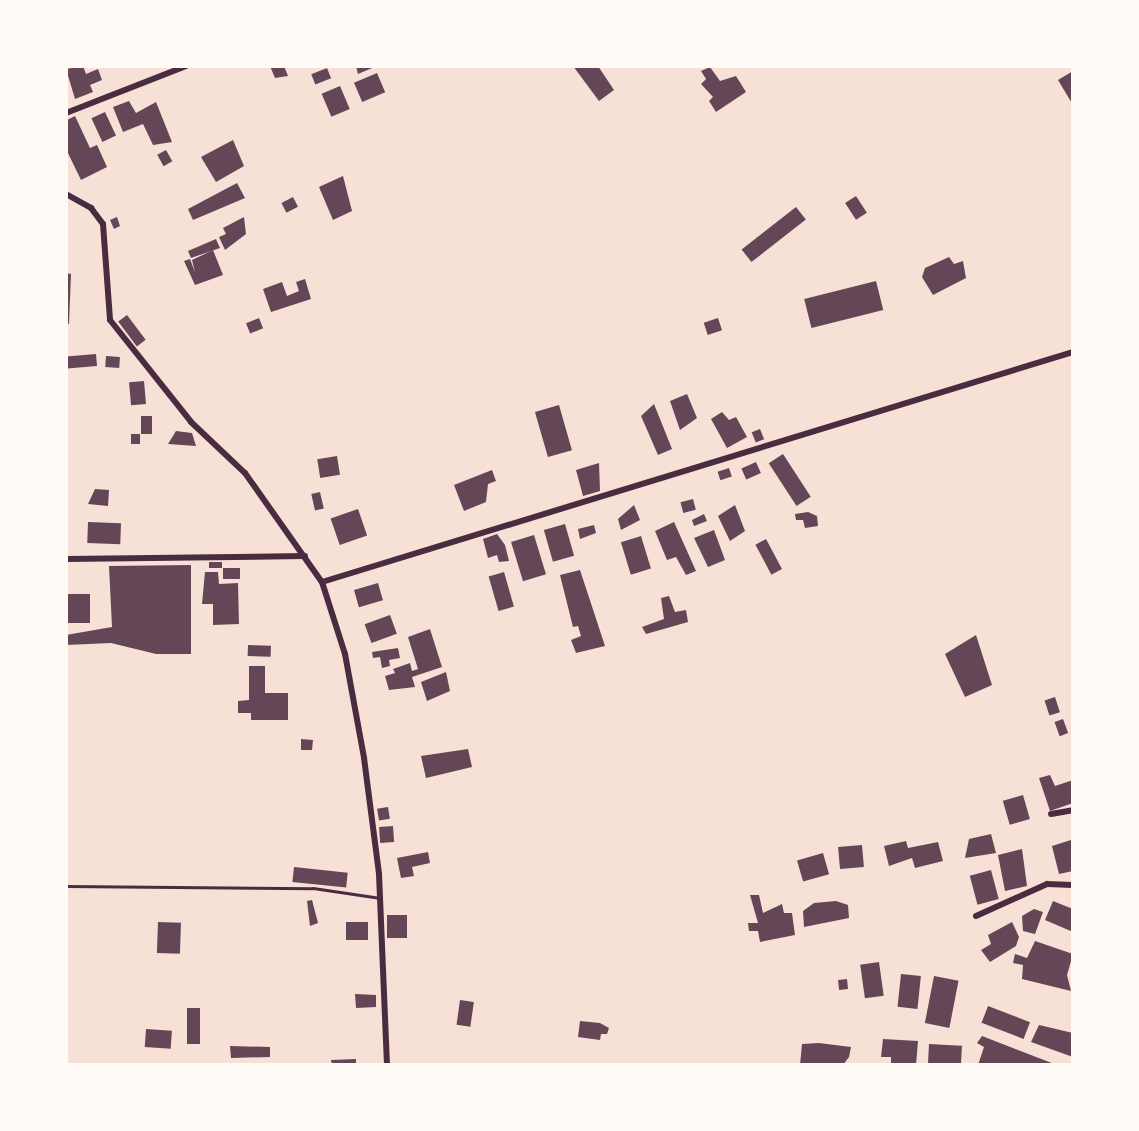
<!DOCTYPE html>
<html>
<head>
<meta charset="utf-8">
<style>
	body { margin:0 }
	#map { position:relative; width:1139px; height:1131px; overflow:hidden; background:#f7e1d7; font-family:"Titillium Web",sans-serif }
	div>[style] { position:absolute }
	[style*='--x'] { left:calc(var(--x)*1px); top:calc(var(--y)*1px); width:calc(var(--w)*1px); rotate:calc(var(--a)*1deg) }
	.building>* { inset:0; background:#644757; transform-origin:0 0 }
	.service>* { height:3px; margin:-1.5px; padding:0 1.5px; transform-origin:1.5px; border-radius:1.5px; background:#4a2c40 }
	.minor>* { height:6px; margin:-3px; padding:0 3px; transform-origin:3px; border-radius:3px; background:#4a2c40 }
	span { translate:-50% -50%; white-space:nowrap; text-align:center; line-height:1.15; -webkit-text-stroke:8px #fffaf5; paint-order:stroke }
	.frame { position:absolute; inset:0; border:68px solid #fffaf5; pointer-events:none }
</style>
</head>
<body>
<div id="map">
	<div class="building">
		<div style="clip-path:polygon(83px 66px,86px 74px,98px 69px,102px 80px,90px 85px,93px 92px,75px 99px,66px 69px)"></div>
		<div style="clip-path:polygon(270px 66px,284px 66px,288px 76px,275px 78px)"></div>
		<div style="clip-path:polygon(356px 66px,377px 66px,358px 74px)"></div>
		<div style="clip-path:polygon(573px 66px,598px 66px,614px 90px,599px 101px)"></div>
		<div style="clip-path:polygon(710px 67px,720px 81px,736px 76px,746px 92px,716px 112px,709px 101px,713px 97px,701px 84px,706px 79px,701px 71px)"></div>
		<div style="left:327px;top:68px;width:11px;height:17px;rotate:68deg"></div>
		<div style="clip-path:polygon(1073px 71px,1073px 105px,1058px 80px)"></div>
		<div style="left:377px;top:73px;width:21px;height:25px;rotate:67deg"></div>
		<div style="left:340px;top:86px;width:25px;height:20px;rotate:67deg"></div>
		<div style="clip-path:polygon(129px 101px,136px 113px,156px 102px,172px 142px,153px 145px,143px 124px,123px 132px,113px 107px)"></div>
		<div style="left:105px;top:112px;width:26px;height:15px;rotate:65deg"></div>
		<div style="clip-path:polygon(75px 116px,90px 148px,97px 145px,107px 167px,81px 180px,66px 149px,67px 120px)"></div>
		<div style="clip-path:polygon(233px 140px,244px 166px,216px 182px,201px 157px)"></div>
		<div style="left:166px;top:150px;width:13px;height:10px;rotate:61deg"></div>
		<div style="clip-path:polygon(343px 176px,352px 211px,333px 220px,319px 187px)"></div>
		<div style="clip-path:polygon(237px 183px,245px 198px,193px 220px,188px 209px)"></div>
		<div style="left:856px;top:196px;width:20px;height:13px;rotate:57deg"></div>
		<div style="left:293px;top:197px;width:11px;height:13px;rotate:63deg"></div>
		<div style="left:796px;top:207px;width:16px;height:69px;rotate:52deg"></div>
		<div style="clip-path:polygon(117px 217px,120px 226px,114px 229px,110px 220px)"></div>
		<div style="clip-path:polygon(244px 217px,246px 234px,225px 250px,219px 237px,226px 234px,223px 228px)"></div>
		<div style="clip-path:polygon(216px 239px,220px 248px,191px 258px,188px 251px)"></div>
		<div style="clip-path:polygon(213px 250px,223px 275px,195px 285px,184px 261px,190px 259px,195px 272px,192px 260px)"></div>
		<div style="clip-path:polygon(949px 257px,954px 264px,963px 261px,966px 278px,933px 295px,922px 277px,925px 268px)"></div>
		<div style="clip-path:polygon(66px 273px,71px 274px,69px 324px,66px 323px)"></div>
		<div style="clip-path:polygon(305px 279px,311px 299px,271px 312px,263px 289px,282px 282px,287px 296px,299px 291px,296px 282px)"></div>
		<div style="left:876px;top:281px;width:30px;height:74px;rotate:76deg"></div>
		<div style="left:127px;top:315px;width:31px;height:11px;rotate:53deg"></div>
		<div style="left:259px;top:318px;width:11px;height:14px;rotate:68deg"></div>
		<div style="left:718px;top:318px;width:13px;height:15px;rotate:72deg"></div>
		<div style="left:96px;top:354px;width:12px;height:30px;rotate:85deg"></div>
		<div style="left:106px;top:356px;width:14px;height:11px;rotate:4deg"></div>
		<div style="left:144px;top:381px;width:23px;height:15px;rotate:85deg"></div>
		<div style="clip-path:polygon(687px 394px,697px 418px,680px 430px,670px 401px)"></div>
		<div style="clip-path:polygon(654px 404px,672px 449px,658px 455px,641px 416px)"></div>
		<div style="left:559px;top:405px;width:47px;height:25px;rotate:74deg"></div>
		<div style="clip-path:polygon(722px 412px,729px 420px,736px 417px,747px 437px,727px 448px,711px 419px)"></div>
		<div style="left:141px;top:416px;width:11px;height:18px"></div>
		<div style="left:760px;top:429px;width:11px;height:9px;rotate:68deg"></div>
		<div style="clip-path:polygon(176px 431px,192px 433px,196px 446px,168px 444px)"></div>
		<div style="left:131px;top:434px;width:9px;height:10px"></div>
		<div style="left:783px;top:454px;width:51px;height:17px;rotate:57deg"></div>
		<div style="left:337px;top:456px;width:19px;height:20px;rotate:81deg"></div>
		<div style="left:756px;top:462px;width:12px;height:16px;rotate:66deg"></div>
		<div style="clip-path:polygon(599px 463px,600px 491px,583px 496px,576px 470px)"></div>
		<div style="left:729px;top:468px;width:9px;height:12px;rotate:72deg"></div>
		<div style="clip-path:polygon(492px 470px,496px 481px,488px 484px,486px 502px,464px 511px,454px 485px)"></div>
		<div style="clip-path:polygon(95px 489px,109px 490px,108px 506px,88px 504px)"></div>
		<div style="left:320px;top:492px;width:17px;height:9px;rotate:77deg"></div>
		<div style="left:693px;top:499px;width:11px;height:13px;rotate:75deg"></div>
		<div style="clip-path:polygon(634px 505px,640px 520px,621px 530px,618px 519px)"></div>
		<div style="clip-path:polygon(735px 505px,745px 531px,730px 541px,718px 516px)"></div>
		<div style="left:358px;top:509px;width:28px;height:29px;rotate:71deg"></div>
		<div style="clip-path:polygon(808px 512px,817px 516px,818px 526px,805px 528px,803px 520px,796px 520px,795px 514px)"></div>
		<div style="clip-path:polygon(704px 514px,707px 521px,694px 526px,692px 520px)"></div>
		<div style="left:88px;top:522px;width:33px;height:21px;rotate:2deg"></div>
		<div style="clip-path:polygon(674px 522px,696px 571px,686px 575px,676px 557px,667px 560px,655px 531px)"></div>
		<div style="left:565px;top:524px;width:33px;height:22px;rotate:74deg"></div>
		<div style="clip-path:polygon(594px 525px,596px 533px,580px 539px,578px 529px)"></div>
		<div style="clip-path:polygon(714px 530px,725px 560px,708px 567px,694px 538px)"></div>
		<div style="clip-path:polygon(497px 534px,505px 545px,509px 561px,499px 562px,497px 555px,488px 558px,483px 539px)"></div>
		<div style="left:534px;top:535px;width:41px;height:24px;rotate:73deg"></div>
		<div style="left:641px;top:536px;width:34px;height:21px;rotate:73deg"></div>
		<div style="left:766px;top:539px;width:34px;height:12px;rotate:62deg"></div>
		<div style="left:209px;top:562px;width:13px;height:6px"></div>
		<div style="clip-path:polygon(191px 565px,191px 654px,156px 654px,111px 643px,66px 645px,66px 635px,112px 627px,109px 566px)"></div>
		<div style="left:223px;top:568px;width:17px;height:11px"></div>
		<div style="clip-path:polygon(580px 570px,605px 646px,576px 653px,571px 640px,581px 636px,578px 626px,573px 627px,560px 575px)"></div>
		<div style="clip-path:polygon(205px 572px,218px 572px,219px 584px,238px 583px,239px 624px,213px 625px,213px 604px,202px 604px)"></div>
		<div style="left:504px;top:572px;width:36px;height:16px;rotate:74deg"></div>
		<div style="left:378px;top:583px;width:18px;height:25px;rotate:74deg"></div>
		<div style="left:66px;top:594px;width:24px;height:29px"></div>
		<div style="clip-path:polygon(669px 596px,675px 612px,686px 610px,688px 622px,646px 634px,642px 627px,664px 619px,661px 598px)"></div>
		<div style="left:390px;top:615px;width:20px;height:27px;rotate:70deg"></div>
		<div style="clip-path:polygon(430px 629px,442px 667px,412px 677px,415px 687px,389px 690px,385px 676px,395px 673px,393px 669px,410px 663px,412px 671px,418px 669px,408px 637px)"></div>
		<div style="clip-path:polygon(976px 635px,992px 685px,965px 697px,945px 654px)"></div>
		<div style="left:248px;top:645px;width:23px;height:11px;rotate:2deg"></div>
		<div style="clip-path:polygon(398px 648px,400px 658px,389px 660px,390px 666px,382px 668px,380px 657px,373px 658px,372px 652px)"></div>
		<div style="clip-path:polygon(249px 666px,265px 666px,265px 693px,288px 693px,288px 720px,251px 720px,251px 713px,238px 713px,238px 701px,249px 700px)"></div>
		<div style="clip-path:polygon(446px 672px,450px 691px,427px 701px,421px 682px)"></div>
		<div style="left:1055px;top:697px;width:16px;height:11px;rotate:72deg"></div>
		<div style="left:1063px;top:719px;width:15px;height:9px;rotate:70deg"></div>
		<div style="clip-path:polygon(301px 739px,313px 740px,312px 750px,301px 750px)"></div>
		<div style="clip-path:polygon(468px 749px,472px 767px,426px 778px,421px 756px)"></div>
		<div style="clip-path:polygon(1050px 775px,1055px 786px,1073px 780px,1073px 803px,1050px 811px,1039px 778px)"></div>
		<div style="left:1023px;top:795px;width:25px;height:21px;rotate:74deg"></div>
		<div style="left:388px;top:807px;width:12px;height:11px;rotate:81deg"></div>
		<div style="left:393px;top:826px;width:16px;height:14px;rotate:86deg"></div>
		<div style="clip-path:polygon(991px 834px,996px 853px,965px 858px,969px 839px)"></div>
		<div style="clip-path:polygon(1071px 840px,1073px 871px,1059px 874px,1052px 846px)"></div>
		<div style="clip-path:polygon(906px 841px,908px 848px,938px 842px,943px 861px,915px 868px,912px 858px,889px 866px,884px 846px)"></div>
		<div style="left:862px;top:845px;width:22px;height:24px;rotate:85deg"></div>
		<div style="clip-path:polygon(1022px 849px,1027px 886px,1005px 891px,998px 855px)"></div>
		<div style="clip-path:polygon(428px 852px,430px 863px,412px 867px,414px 876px,401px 878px,397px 858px)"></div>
		<div style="left:823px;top:853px;width:22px;height:27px;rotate:74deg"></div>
		<div style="left:294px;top:867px;width:54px;height:15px;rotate:6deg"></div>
		<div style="left:991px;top:870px;width:30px;height:22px;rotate:75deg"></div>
		<div style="clip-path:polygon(750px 895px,759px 895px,763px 913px,782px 904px,784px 913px,792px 913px,795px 935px,760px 942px,758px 931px,749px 931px,748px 923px,758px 923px)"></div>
		<div style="clip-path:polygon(312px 900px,318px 923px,310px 926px,307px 901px)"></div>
		<div style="clip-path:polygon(836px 901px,848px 905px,849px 918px,804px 927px,803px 911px,814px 903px)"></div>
		<div style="clip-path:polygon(1053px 901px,1073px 909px,1073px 932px,1045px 920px)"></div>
		<div style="clip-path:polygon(1034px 909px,1043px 912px,1035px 934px,1023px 931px,1022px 916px)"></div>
		<div style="left:387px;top:915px;width:20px;height:23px"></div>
		<div style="left:158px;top:922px;width:23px;height:31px;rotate:2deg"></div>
		<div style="left:346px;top:922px;width:22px;height:18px"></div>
		<div style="clip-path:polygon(1012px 922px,1019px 937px,1016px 946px,990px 962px,981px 950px,991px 944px,988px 935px)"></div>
		<div style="clip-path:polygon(1035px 941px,1073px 954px,1067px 975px,1071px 991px,1022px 979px,1023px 965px,1013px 963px,1015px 954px,1027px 958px)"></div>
		<div style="left:879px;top:962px;width:34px;height:19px;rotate:82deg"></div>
		<div style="left:901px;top:974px;width:20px;height:33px;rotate:6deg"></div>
		<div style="left:934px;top:976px;width:25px;height:48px;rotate:11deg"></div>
		<div style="left:847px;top:979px;width:10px;height:9px;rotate:84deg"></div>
		<div style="clip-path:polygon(355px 994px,376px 995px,376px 1007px,356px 1008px)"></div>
		<div style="left:460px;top:1000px;width:14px;height:25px;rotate:8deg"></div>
		<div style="left:988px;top:1006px;width:45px;height:18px;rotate:21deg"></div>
		<div style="left:187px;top:1008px;width:13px;height:36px"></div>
		<div style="clip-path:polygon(580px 1021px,600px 1023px,609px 1028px,607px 1034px,601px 1034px,600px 1040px,578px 1037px)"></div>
		<div style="clip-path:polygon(1039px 1025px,1073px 1033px,1073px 1057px,1031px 1042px)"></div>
		<div style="left:146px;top:1029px;width:26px;height:18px;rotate:4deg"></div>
		<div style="clip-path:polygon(982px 1036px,1057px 1065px,978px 1065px,984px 1047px,977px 1043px)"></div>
		<div style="clip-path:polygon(883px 1039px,918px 1041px,916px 1065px,891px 1065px,891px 1057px,881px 1057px)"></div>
		<div style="clip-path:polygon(819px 1043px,851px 1047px,849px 1057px,843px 1065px,800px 1065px,802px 1044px)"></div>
		<div style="left:929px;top:1044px;width:33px;height:21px;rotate:3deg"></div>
		<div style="clip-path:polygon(230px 1046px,270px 1047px,270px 1057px,231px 1058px)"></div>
		<div style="clip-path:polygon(356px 1059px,356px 1065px,332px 1065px,331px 1060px)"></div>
	</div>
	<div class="service">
		<div style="--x:66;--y:886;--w:247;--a:0.5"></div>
		<div style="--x:313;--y:888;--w:68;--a:8.5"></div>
	</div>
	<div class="minor">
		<div style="--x:66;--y:113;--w:129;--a:-21.4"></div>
		<div style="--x:66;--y:194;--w:29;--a:29"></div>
		<div style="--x:91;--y:208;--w:20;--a:53"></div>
		<div style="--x:103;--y:224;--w:96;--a:85.8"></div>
		<div style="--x:110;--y:320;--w:130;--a:51.5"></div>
		<div style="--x:191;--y:422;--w:74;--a:43.4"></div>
		<div style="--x:245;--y:473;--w:133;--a:54.8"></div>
		<div style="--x:322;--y:582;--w:76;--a:72.3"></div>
		<div style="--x:345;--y:654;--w:106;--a:79.6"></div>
		<div style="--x:364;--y:758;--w:117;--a:82.6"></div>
		<div style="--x:379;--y:874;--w:191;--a:87.6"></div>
		<div style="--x:66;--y:559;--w:239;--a:-0.7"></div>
		<div style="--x:322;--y:582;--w:785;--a:-17.03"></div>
		<div style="--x:1051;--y:814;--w:22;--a:-10"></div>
		<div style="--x:976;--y:916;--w:78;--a:-24.3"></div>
		<div style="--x:1047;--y:884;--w:26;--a:2"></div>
	</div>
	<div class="frame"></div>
</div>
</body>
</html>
